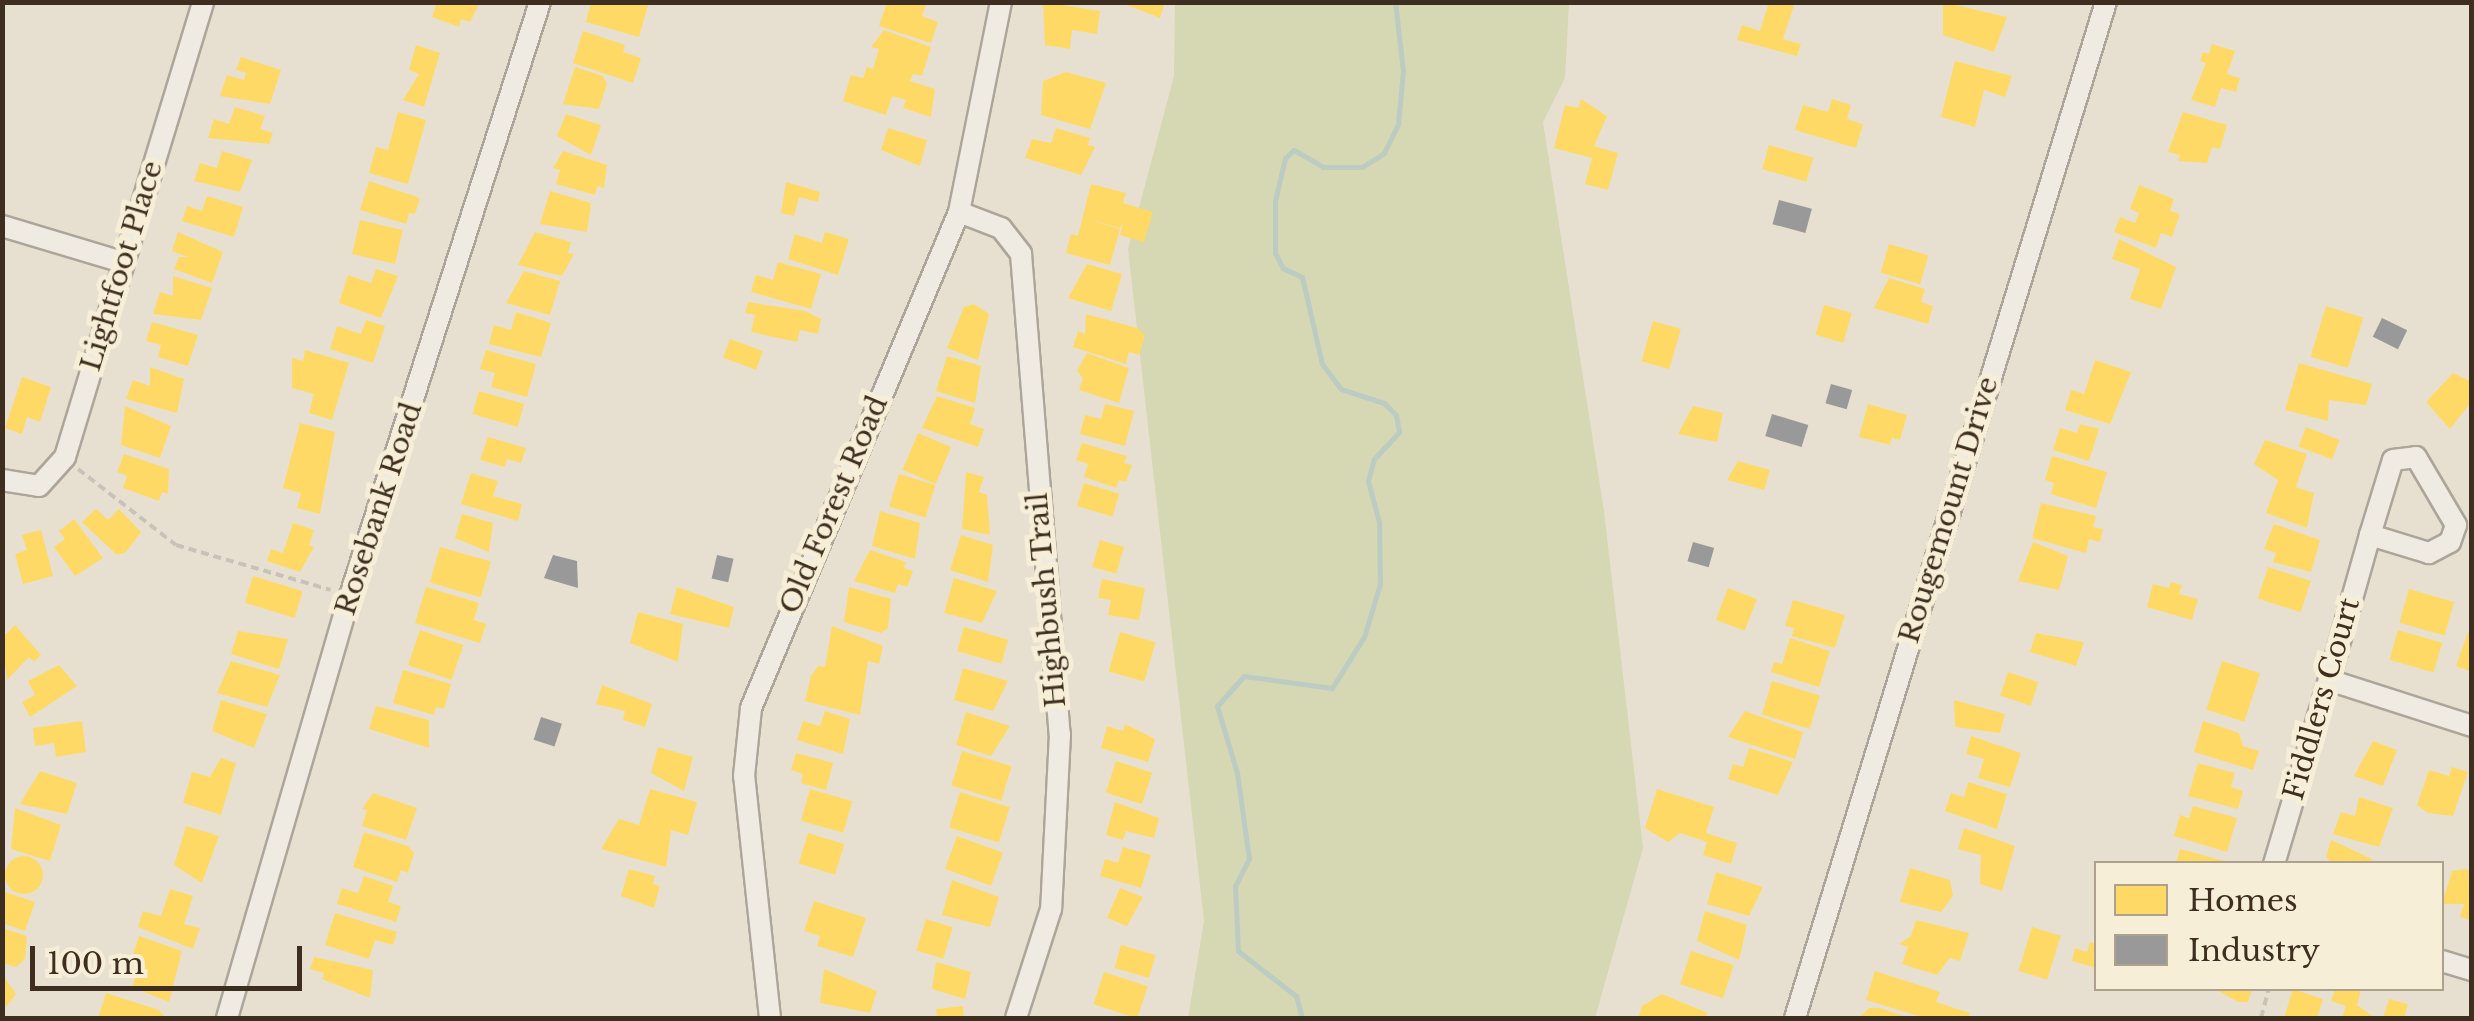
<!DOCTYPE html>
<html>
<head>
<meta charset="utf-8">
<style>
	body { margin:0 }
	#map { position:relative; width:2474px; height:1021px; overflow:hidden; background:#e7e0d1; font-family:"Libre Baskerville",serif }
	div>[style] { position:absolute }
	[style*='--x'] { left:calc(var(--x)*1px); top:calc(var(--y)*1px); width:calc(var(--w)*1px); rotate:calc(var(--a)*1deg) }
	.green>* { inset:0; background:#d6d7b3 }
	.homes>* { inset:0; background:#ffd966; transform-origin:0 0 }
	.round { border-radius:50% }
	.industry>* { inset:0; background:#999; transform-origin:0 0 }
	.stream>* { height:5px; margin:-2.5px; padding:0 2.5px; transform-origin:2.5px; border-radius:2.5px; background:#bcccc2 }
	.path>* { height:4px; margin-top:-2px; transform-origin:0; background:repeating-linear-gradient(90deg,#c8c2b9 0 8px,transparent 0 13px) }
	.roads { filter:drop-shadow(2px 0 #ada599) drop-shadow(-2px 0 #ada599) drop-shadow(0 2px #ada599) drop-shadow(0 -2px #ada599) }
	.minor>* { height:20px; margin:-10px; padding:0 10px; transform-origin:10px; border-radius:10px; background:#efebe3 }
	span { translate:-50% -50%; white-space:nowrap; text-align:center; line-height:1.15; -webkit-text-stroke:10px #f7eed8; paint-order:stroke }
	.street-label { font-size:28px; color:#3d2e20 }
	.frame { position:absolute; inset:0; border:5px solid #3d2e20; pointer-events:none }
	.legend { position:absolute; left:2094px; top:861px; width:350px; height:130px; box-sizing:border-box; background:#f7eed8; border:2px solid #ada18e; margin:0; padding:12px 18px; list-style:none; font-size:30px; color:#3d2e20 }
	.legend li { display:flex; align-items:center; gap:20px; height:50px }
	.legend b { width:50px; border:2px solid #ada18e }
	.scale { position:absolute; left:30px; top:946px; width:272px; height:45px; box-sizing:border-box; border:5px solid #3d2e20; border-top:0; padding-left:12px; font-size:30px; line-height:35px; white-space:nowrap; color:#3d2e20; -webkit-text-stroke:8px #f7eed8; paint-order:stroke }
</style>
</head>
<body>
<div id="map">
	<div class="green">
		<div style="clip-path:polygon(1175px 3px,1569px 3px,1565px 78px,1543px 122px,1604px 511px,1643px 848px,1595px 1018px,1188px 1018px,1204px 921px,1128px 249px,1174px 76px)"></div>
	</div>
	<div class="homes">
		<div style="clip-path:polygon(437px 2px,480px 2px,470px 22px,461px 19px,459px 27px,432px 17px)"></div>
		<div style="clip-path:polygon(591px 2px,649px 2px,639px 37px,586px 22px)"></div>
		<div style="clip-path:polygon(887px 2px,927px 2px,922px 16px,938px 22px,931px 43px,879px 26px)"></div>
		<div style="clip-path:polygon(1043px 2px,1100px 11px,1097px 34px,1072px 30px,1070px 49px,1045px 45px)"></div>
		<div style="clip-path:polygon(1119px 2px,1165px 2px,1160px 18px)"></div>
		<div style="clip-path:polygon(1769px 2px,1795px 2px,1783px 39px,1801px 44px,1797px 56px,1737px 40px,1742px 25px,1760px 31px)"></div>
		<div style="clip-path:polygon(1943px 2px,2007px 17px,1994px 52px,1943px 35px)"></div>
		<div style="clip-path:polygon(884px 30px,931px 47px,922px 76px,913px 74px,910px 81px,935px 89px,931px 117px,903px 108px,906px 100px,892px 96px,886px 115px,843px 101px,851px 75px,863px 78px,867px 67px,873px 69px,879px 49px,871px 47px)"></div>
		<div style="clip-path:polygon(583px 31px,625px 45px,623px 52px,641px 58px,633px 83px,573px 63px)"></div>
		<div style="clip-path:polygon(2212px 44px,2235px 51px,2227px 74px,2240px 78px,2236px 92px,2221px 88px,2215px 107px,2191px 100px,2206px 63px,2200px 61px,2203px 52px,2209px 54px)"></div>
		<div style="clip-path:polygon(416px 45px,440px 53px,424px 107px,403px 100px,419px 74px,409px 70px)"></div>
		<div style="clip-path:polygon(241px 57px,281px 70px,270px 104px,220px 96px,227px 75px,244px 80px,246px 73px,236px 70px)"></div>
		<div style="clip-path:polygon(1955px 61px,2012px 76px,2005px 97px,1984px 90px,1975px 127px,1941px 117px)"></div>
		<div style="clip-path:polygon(575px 67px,603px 76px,607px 84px,599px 109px,563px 104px)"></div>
		<div style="clip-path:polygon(1066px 72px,1106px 83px,1090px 129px,1041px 115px,1043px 81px)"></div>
		<div style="clip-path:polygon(1581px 99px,1607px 116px,1594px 146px,1618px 153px,1608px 190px,1585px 184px,1592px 158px,1554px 148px,1565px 105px,1578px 108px)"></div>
		<div style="clip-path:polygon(1832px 99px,1851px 105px,1847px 119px,1863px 124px,1856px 148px,1795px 130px,1803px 105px,1828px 112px)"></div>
		<div style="clip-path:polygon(235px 107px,265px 116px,260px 129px,273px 133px,269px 144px,208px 138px,214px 119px,229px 124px)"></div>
		<div style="clip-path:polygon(398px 112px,426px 120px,408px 184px,369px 173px,376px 147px,388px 150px)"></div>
		<div style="clip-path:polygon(2183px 112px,2227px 125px,2220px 149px,2212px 147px,2207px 163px,2178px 161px,2180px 155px,2168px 152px)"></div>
		<div style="clip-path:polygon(566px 114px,601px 125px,591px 155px,557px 136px)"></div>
		<div style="clip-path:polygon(888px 128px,927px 140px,920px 166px,881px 150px)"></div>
		<div style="clip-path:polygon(1056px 128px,1090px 138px,1088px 145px,1095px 147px,1081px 175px,1025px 158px,1032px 139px,1051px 143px)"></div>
		<div style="left:1769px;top:145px;width:46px;height:25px;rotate:16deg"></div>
		<div style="clip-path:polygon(222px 151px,252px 160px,240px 192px,194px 181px,200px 163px,217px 168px)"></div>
		<div style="clip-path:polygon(563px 151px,607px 165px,604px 188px,597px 186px,595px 195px,556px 184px,560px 170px,553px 168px)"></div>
		<div style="clip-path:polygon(369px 181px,420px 198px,415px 214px,409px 213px,406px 224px,360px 210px)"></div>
		<div style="clip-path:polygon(786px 182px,820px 192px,818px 202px,799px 197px,794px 216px,781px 213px)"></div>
		<div style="clip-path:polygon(1091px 184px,1126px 193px,1123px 203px,1153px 212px,1144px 242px,1120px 235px,1123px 222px,1120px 228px,1088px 219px,1120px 229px,1110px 265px,1066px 253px,1071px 234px,1078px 236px)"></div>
		<div style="clip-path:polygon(2139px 185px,2174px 199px,2170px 211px,2180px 214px,2172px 237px,2161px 233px,2156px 248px,2114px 232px,2120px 217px,2135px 223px,2139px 213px,2130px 209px)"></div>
		<div style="clip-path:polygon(550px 191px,591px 203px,587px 232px,540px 224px)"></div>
		<div style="clip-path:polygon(207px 196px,243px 207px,234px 237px,182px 221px,187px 206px,202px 211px)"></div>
		<div style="left:360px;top:220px;width:44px;height:35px;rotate:13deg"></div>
		<div style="clip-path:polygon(178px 232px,223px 252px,212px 283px,174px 269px,179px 257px,188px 257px,172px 251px)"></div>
		<div style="clip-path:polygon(535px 232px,571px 242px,568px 253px,574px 254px,562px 276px,518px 265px)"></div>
		<div style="clip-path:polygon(825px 232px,849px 239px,838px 275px,788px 259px,795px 234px,822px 243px)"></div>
		<div style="clip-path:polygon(2119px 239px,2176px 267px,2161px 309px,2130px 299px,2140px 269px,2112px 259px)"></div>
		<div style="left:1889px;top:244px;width:41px;height:30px;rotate:16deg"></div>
		<div style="clip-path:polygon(778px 262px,821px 274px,811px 309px,751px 292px,756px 275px,773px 280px)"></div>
		<div style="clip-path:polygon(1087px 264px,1122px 274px,1111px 311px,1068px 298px)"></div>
		<div style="clip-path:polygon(376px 269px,398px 276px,381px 318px,339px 303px,348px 275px,371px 283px)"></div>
		<div style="clip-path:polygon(524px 271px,560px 281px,550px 315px,506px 303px)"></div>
		<div style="clip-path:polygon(173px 276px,212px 288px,201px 320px,153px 314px,160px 292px,173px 296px)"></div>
		<div style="clip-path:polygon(1889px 278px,1925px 289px,1921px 302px,1933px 306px,1928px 324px,1874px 308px)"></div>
		<div style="clip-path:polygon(748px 302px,805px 311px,821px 319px,818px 334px,800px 330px,797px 342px,751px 332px,755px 315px,745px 313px)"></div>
		<div style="clip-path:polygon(974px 304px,989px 314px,978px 360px,947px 348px,964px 307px)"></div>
		<div style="left:1824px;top:305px;width:29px;height:31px;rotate:16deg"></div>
		<div style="left:2326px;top:306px;width:39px;height:53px;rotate:17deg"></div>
		<div style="clip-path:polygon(516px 312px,551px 323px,541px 357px,489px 344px,494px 325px,511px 330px)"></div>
		<div style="clip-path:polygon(1086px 314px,1137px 328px,1145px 335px,1139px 355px,1129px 352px,1126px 364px,1073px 347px,1078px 331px,1085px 334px)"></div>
		<div style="clip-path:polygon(366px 320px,385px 326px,373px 363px,330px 349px,337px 326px,361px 334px)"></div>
		<div style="left:1653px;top:321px;width:29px;height:42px;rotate:16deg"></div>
		<div style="clip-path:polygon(152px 322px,198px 335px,188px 366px,158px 357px,161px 345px,146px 341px)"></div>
		<div style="left:730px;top:339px;width:35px;height:20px;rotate:20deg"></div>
		<div style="clip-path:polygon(305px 350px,349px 363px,332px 420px,309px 413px,314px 394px,292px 388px,292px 358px,303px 361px)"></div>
		<div style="clip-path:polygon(486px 350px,536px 364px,527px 397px,491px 387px,495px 373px,480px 369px)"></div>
		<div style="clip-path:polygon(1087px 353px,1129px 368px,1119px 403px,1079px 390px,1083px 378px,1077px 371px)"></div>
		<div style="clip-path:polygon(947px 356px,981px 366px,975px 403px,936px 391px)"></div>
		<div style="clip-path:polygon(2095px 360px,2131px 372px,2110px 424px,2065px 410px,2071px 390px,2084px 394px)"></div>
		<div style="clip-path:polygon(2299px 363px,2372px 384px,2366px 405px,2329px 400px,2328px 421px,2285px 410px)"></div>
		<div style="clip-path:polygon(150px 367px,184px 379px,177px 413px,126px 399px,133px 380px,150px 386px)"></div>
		<div style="clip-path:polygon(2453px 373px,2472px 382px,2472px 401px,2450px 429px,2426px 402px)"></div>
		<div style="clip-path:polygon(22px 377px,51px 387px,40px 422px,27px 417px,22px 434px,5px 428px)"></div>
		<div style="left:479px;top:391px;width:47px;height:24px;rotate:16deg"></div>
		<div style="clip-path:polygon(937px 396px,975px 408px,970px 424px,984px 429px,978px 447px,922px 428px)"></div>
		<div style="clip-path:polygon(1105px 404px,1134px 411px,1125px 446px,1080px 434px,1085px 415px,1101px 419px)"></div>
		<div style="clip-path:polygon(1868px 404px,1907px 415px,1900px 440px,1892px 438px,1890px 445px,1859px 437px)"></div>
		<div style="clip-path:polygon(125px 406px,171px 426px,160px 458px,121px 445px)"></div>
		<div style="clip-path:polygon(1693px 406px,1723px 413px,1717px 442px,1678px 434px)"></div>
		<div style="clip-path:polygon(300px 423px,335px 432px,320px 514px,297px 508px,301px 493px,283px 488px)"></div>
		<div style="clip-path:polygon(2080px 424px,2099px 429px,2089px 461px,2053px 450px,2060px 428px,2077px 433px)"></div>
		<div style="left:2306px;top:427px;width:36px;height:21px;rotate:21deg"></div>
		<div style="left:918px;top:433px;width:36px;height:40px;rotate:23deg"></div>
		<div style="clip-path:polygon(488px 437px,526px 448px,521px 463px,507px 459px,505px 467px,480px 460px)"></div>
		<div style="clip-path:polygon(2265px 440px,2307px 454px,2296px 487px,2314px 493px,2307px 528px,2266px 513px,2278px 480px,2254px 464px)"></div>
		<div style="clip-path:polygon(1082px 443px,1127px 456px,1124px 463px,1132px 465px,1126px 482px,1119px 480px,1116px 488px,1084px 477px,1088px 464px,1076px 460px)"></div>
		<div style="clip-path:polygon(124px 454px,169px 469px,168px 494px,162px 492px,159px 501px,123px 488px,127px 476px,117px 472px)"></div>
		<div style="clip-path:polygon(2052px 456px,2107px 472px,2096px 508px,2051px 494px,2054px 483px,2045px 480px)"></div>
		<div style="clip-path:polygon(1738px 461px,1770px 470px,1764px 490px,1727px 480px)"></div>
		<div style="clip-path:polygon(966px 472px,984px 477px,979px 492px,987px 495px,990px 535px,962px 529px)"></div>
		<div style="clip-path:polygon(471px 473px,498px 481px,493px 496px,522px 504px,518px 521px,461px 504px)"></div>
		<div style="left:899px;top:474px;width:38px;height:34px;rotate:17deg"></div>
		<div style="left:1084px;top:483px;width:37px;height:24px;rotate:17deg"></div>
		<div style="clip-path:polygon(2041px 503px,2096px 516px,2093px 527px,2103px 529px,2100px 542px,2089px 539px,2086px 553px,2032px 538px)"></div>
		<div style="clip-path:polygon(96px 509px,108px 520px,119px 509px,141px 532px,126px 552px,117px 555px,82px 522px)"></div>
		<div style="clip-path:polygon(880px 511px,920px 523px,915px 559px,872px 546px)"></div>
		<div style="clip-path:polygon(462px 514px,493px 523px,489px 552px,455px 538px)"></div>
		<div style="clip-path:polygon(74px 519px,103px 558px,75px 576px,54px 547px,65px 539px,59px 531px)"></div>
		<div style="clip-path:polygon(293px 523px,314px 530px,309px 545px,314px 547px,300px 572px,267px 561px,271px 549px,283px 553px)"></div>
		<div style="clip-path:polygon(2274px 524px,2320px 540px,2311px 572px,2273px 562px,2276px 553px,2264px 549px)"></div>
		<div style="clip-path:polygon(41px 530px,53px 576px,23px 584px,15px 554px,27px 550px,22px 535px)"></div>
		<div style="clip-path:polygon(961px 535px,993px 545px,988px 582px,950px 570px)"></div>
		<div style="left:1100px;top:540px;width:25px;height:28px;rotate:16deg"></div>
		<div style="clip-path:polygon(2033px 542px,2068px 556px,2059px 590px,2018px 581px)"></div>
		<div style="left:440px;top:547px;width:53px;height:37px;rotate:16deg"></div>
		<div style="clip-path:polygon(870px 550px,906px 562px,904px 568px,913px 571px,907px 587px,898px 584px,895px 593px,854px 581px)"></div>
		<div style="left:2268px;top:567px;width:45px;height:33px;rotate:18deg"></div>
		<div style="left:253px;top:576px;width:52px;height:28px;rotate:17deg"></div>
		<div style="clip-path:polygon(954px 578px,997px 591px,982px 623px,944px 613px)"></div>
		<div style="clip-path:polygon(1102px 579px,1145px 588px,1139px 620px,1108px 615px,1111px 600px,1098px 598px)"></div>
		<div style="clip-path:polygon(2171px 582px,2182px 585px,2179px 594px,2198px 599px,2192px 620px,2147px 607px,2153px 584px,2169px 588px)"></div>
		<div style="clip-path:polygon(426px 587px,479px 603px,474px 620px,486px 624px,480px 643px,415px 623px)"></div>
		<div style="clip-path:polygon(677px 587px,734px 607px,729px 628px,670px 614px)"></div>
		<div style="clip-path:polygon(849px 587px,891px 599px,888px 628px,881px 633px,844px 622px)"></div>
		<div style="left:1728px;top:588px;width:31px;height:34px;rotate:21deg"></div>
		<div style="left:2409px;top:589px;width:47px;height:35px;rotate:16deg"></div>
		<div style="clip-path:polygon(1793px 600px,1845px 615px,1835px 648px,1792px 636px,1794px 628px,1785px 626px)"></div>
		<div style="clip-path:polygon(638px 612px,683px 624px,678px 662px,630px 643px)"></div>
		<div style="clip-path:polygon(15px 625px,41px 655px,34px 662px,29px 657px,7px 680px,2px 638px)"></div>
		<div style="clip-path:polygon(832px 626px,883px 646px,879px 664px,868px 661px,860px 715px,805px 701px,811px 676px,818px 666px,825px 667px)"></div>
		<div style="left:964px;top:627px;width:46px;height:25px;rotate:16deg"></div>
		<div style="left:420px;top:630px;width:46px;height:37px;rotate:19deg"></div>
		<div style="left:2398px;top:630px;width:46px;height:31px;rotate:16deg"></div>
		<div style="clip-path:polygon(238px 631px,288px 639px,279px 669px,231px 654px)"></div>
		<div style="left:1120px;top:632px;width:37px;height:41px;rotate:16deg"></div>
		<div style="clip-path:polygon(2468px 632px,2472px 633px,2472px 672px,2456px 666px)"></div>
		<div style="clip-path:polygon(2036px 633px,2084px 642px,2076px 666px,2030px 652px)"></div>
		<div style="clip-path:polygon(1790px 638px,1830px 651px,1819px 687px,1771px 672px,1774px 662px,1782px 664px)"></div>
		<div style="clip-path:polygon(231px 661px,280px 675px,267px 707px,217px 693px)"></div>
		<div style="left:2222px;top:661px;width:40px;height:51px;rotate:18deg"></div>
		<div style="clip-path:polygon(59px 665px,77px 686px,30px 717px,22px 702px,35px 695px,28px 681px)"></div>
		<div style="clip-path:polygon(963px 668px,1008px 681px,993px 711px,954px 700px)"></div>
		<div style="clip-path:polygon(403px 670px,451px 684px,444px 709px,436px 707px,434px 715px,393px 703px)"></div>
		<div style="left:2008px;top:672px;width:32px;height:25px;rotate:18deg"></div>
		<div style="left:1772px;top:681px;width:50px;height:35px;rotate:17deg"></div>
		<div style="clip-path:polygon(602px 685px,652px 704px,645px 727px,623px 720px,625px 711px,596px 704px)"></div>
		<div style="clip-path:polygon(221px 700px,267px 714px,254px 748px,212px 731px)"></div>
		<div style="clip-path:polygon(1954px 700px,2005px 714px,2000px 733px,1955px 727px)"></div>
		<div style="clip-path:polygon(376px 706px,429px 720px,429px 748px,369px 729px)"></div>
		<div style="clip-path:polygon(825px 711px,850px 719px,843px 754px,797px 740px,803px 721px,820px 726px)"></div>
		<div style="clip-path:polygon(1745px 711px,1803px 732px,1795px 759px,1728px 737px)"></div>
		<div style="clip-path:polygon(966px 712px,1010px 726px,991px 756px,956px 745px)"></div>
		<div style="clip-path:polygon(82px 721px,86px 752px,56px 757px,54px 743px,35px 746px,33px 728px)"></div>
		<div style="clip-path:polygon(2203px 721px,2239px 733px,2243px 746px,2259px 751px,2253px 770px,2194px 752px)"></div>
		<div style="clip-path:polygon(1125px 724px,1155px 739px,1148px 762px,1101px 748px,1107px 726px,1123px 731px)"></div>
		<div style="clip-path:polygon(1971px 736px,2021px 753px,2010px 787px,1978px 778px,1984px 759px,1966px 754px)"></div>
		<div style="clip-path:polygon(2373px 741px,2397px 750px,2383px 786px,2354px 776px)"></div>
		<div style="clip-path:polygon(658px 747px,693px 757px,684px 791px,651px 773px)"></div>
		<div style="clip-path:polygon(1749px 748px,1793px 762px,1778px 795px,1728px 779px,1733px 764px,1743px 767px)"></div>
		<div style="left:962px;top:751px;width:52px;height:36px;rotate:17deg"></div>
		<div style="clip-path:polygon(796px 753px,833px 763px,826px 790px,801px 783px,803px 774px,791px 770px)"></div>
		<div style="clip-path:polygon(221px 758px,236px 763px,221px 815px,183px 803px,192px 772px,210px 777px)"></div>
		<div style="left:1116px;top:761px;width:38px;height:33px;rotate:18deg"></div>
		<div style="clip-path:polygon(2198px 763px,2235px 773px,2231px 787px,2243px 791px,2238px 809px,2188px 796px)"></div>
		<div style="clip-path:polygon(2452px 767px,2468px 772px,2453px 816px,2428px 813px,2417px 805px,2429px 770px,2449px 776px)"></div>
		<div style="clip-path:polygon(40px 771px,77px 783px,67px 814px,20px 804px)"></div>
		<div style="clip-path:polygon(1968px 782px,2007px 794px,1997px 829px,1945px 811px,1951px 793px,1964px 797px)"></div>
		<div style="clip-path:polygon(650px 789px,697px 802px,688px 835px,671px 830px,666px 867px,601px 849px,619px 819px,639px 825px)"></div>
		<div style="left:810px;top:789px;width:44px;height:33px;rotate:16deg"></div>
		<div style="clip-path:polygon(1657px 789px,1714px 807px,1706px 833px,1737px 843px,1731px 864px,1703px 855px,1707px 842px,1680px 833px,1668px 842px,1645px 828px)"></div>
		<div style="left:960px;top:792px;width:52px;height:37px;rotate:17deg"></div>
		<div style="clip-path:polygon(373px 793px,417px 808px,406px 840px,362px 826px,367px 810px,362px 809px)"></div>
		<div style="clip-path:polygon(2359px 797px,2393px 808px,2379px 847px,2333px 834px,2341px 812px,2355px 816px)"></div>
		<div style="clip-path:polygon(1115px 802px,1159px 818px,1154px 838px,1126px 831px,1123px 840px,1106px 835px)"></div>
		<div style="clip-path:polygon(2193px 806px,2237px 818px,2227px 852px,2174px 836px,2180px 815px,2189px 818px)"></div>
		<div style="clip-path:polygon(15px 808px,61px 825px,50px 861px,11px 849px)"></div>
		<div style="clip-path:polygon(186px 826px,219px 836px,202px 883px,174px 865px)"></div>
		<div style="clip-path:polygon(1964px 828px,2015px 846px,2002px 891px,1980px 884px,1981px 855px,1958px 849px)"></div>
		<div style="clip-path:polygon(364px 832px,408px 846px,414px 853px,408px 873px,401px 870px,397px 882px,353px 867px)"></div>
		<div style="left:808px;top:833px;width:38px;height:32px;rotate:17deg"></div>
		<div style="left:957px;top:836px;width:49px;height:35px;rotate:20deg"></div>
		<div style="clip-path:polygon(2331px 840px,2372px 859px,2371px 864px,2333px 864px,2326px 857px)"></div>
		<div style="clip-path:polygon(1123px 847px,1151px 855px,1141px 888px,1100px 876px,1105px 859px,1118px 863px)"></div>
		<div style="clip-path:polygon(2180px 849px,2228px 862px,2228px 864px,2176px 864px)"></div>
		<div class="round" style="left:5px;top:856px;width:38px;height:38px"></div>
		<div style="clip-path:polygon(1910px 868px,1950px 880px,1953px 896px,1941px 912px,1900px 902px)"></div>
		<div style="clip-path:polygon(629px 869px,655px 876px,653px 884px,660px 886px,654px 908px,621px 896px)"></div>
		<div style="clip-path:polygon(2465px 869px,2472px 871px,2472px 921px,2460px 917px,2464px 904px,2442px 904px,2452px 871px)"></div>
		<div style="clip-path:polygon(1716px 872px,1763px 887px,1749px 916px,1707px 904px)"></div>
		<div style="clip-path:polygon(364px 876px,393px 886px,388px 902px,401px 906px,396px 922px,337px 904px,342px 888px,358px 893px)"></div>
		<div style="clip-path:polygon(952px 880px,999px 897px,990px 927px,942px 915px)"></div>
		<div style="clip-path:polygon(1120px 888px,1143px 897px,1127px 926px,1107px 918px)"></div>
		<div style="clip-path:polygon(170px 889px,193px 896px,184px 924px,200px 928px,193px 949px,138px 927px,143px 911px,161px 916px)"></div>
		<div style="clip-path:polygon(2px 891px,35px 902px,25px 931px,2px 923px)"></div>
		<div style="clip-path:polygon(814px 901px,866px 918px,853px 957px,817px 946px,820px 936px,804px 931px)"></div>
		<div style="clip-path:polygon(1705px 911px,1747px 925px,1739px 960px,1697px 941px)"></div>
		<div style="clip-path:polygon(335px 913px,397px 932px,393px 945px,375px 940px,369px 959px,325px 945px)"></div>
		<div style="left:926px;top:919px;width:28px;height:33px;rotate:17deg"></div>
		<div style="clip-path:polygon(1916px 920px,1969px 933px,1960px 961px,1950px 958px,1937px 975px,1902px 964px,1908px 947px,1899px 944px,1911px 936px)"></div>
		<div style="left:2032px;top:927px;width:30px;height:46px;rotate:17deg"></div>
		<div style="clip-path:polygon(2px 928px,27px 936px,25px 959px,16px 967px,2px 963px)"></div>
		<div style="clip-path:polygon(139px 936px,182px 951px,169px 1002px,132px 987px,135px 978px,126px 975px)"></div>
		<div style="clip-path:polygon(2090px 942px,2096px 944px,2096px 968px,2072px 961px,2075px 948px,2087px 952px)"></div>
		<div style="left:1121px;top:945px;width:36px;height:24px;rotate:16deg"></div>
		<div style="left:1691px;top:951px;width:45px;height:35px;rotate:18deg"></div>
		<div style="clip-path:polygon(314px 957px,373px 970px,370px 998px,322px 979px,324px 973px,310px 969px)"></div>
		<div style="clip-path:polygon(936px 962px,971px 972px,965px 999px,932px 989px)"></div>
		<div style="clip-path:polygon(824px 969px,877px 991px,870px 1013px,820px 1003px)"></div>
		<div style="clip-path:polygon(1875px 971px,1940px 992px,1936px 1002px,1970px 1013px,1968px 1018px,1925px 1018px,1866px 1000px)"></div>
		<div style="left:1104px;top:972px;width:46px;height:34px;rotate:18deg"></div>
		<div style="clip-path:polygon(2px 974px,16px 994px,7px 1006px,2px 1003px)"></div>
		<div style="clip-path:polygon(2215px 989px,2252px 989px,2248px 1002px,2238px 1002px)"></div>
		<div style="clip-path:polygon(2293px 989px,2323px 999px,2317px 1018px,2284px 1018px)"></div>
		<div style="clip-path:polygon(2335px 989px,2361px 990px,2357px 1005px,2375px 1018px,2342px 1018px,2346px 1006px,2331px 1001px)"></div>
		<div style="clip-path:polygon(106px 993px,159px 1010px,166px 1018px,98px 1018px)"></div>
		<div style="clip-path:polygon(1662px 994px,1708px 1013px,1706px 1018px,1638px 1018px,1642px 1006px)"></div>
		<div style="clip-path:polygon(2389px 999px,2408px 1004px,2404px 1018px,2383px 1018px)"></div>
		<div style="clip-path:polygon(963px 1006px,964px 1018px,937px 1018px,936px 1009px)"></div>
		<div style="clip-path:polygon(1869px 1008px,1880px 1008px,1910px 1018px,1859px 1018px)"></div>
	</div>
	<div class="industry">
		<div style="left:1779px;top:200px;width:34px;height:25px;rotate:15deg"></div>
		<div style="left:2382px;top:318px;width:28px;height:21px;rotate:26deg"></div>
		<div style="left:1831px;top:384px;width:22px;height:20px;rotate:16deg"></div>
		<div style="left:1772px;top:414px;width:38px;height:23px;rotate:17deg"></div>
		<div style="left:1693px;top:542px;width:22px;height:20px;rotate:16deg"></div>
		<div style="clip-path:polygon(553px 555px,577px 561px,578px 588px,544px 578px)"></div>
		<div style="left:717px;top:555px;width:17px;height:24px;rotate:13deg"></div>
		<div style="left:541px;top:717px;width:22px;height:24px;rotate:18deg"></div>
	</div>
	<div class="stream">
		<div style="--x:1302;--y:1018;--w:23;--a:-105"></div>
		<div style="--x:1296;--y:996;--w:73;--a:-142.2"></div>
		<div style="--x:1238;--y:951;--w:65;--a:-92.6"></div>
		<div style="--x:1235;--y:886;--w:30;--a:-63"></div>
		<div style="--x:1249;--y:859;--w:87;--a:-97.9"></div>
		<div style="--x:1237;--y:773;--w:70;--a:-106.6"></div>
		<div style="--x:1217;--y:706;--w:40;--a:-48"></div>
		<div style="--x:1244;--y:676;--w:89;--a:7.8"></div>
		<div style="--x:1332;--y:688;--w:60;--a:-57.9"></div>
		<div style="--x:1364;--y:637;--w:55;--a:-73.2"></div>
		<div style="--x:1380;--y:584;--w:62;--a:-90.9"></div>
		<div style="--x:1379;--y:522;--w:42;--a:-105"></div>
		<div style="--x:1368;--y:481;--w:23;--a:-75"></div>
		<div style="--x:1374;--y:459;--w:37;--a:-47"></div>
		<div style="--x:1399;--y:432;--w:17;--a:-100"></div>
		<div style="--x:1396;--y:415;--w:17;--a:-135"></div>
		<div style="--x:1384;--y:403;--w:45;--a:-162"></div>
		<div style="--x:1341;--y:389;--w:31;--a:-127"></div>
		<div style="--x:1322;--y:364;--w:89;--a:-102.9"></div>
		<div style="--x:1302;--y:277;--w:21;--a:-155"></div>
		<div style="--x:1283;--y:268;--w:17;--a:-118"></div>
		<div style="--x:1275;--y:253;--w:52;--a:-90"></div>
		<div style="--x:1275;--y:201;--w:44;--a:-76.9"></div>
		<div style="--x:1285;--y:158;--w:12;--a:-42"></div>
		<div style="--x:1294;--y:150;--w:34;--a:30"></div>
		<div style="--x:1323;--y:167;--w:39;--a:0"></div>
		<div style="--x:1362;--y:167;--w:26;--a:-32"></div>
		<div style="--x:1384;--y:153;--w:32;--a:-64"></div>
		<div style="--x:1398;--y:124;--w:53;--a:-84.6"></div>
		<div style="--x:1403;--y:71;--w:69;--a:-96.6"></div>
	</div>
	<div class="path">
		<div style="--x:78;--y:469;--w:124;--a:37.8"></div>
		<div style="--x:176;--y:545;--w:161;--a:16.2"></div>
		<div style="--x:2261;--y:1018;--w:31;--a:-75"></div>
	</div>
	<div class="roads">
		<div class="minor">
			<div style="--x:959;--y:212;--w:45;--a:20.9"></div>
			<div style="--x:1001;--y:228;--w:33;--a:52"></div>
			<div style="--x:1021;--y:254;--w:482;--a:85.4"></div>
			<div style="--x:1060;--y:734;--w:175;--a:92.9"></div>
			<div style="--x:1051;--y:909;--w:114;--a:107.8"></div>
			<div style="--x:2;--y:226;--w:125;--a:16.7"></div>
			<div style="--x:2;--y:480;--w:37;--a:9"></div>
			<div style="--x:39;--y:486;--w:39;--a:-48"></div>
			<div style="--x:65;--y:457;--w:475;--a:-73.1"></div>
			<div style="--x:2329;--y:680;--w:150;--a:17.8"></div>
			<div style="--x:2274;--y:864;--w:192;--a:-73.4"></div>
			<div style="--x:2329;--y:680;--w:151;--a:-74.2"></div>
			<div style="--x:2370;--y:535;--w:78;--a:-73"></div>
			<div style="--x:2393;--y:460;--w:23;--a:-7"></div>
			<div style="--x:2416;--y:457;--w:79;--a:59.5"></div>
			<div style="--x:2456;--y:525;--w:18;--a:109"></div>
			<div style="--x:2450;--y:542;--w:24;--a:152"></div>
			<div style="--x:2429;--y:553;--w:62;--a:-163"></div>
			<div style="--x:2442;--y:961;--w:31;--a:17"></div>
			<div style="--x:227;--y:1018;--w:440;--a:-73.8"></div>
			<div style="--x:350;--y:596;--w:624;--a:-72.26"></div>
			<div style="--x:770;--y:1018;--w:243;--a:-96.1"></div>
			<div style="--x:744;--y:776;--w:68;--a:-84.1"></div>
			<div style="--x:751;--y:708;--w:538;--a:-67.25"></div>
			<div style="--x:959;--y:212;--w:214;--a:-78.7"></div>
			<div style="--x:1795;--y:1018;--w:1063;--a:-72.98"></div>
		</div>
	</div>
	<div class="street-label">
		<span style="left:122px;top:266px;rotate:-73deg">Lightfoot Place</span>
		<span style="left:834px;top:505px;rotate:-67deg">Old Forest Road</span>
		<span style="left:379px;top:509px;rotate:-72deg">Rosebank Road</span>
		<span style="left:1949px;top:510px;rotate:-73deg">Rougemount Drive</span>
		<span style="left:1047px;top:600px;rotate:-95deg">Highbush Trail</span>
		<span style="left:2322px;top:699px;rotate:-74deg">Fiddlers Court</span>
	</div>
	<div class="frame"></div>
	<ul class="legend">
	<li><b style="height:28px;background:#ffd966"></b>Homes</li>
	<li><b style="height:28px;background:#999"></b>Industry</li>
	</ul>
	<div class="scale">100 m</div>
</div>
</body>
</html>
